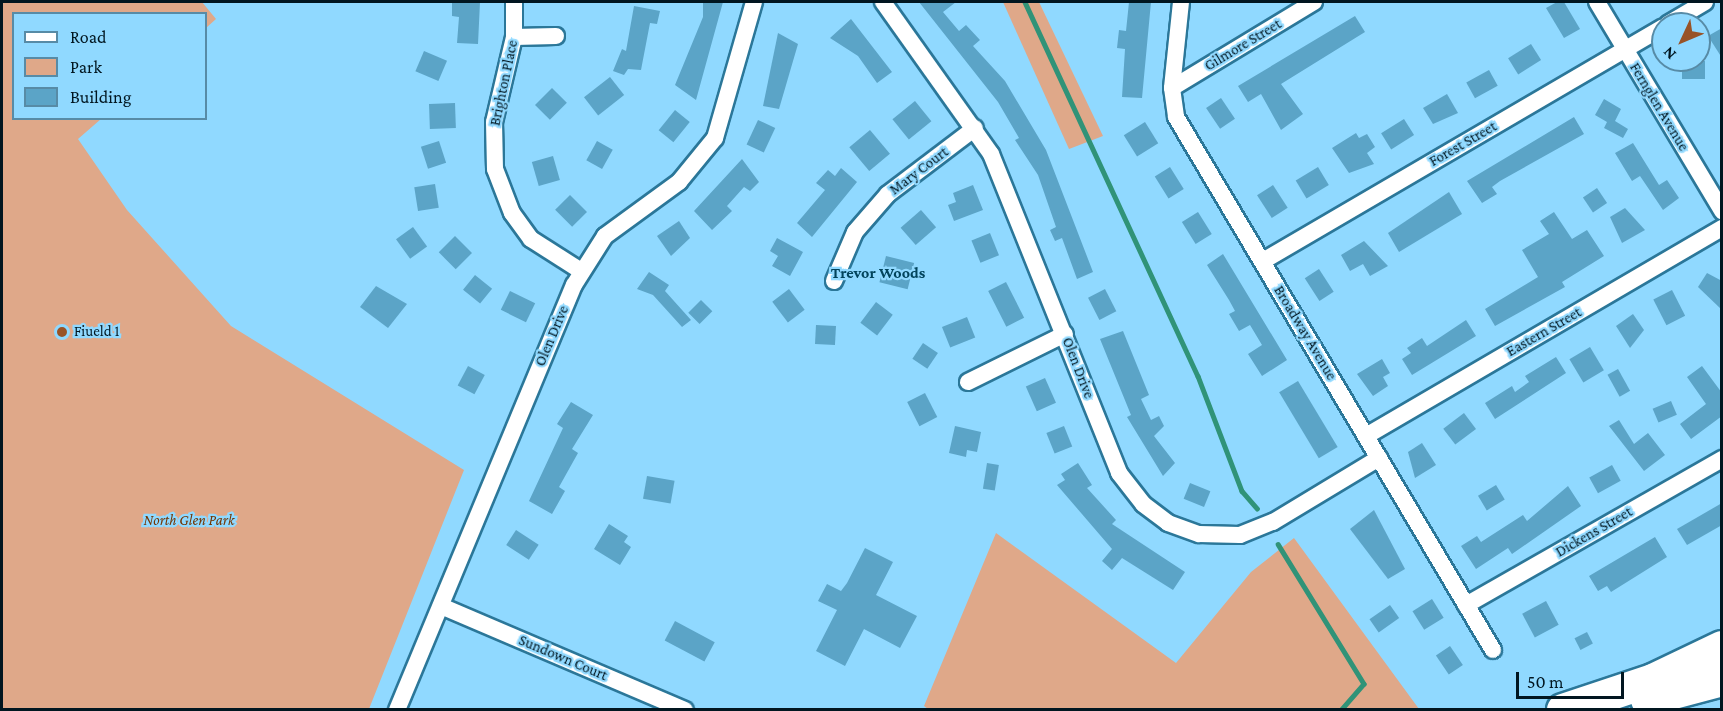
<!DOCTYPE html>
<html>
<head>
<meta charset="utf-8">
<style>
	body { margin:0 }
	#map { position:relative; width:1723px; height:711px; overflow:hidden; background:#90d9ff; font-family:"Crimson Pro",serif }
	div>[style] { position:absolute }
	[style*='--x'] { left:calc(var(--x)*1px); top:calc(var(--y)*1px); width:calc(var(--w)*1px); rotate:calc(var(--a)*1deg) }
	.green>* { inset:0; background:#dfa889 }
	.stream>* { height:4.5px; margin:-2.25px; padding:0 2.25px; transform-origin:2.25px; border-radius:2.25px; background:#309378 }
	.building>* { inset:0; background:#5ba4c7; transform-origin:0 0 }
	.roads { filter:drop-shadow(2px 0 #2b7799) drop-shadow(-2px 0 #2b7799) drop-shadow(0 2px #2b7799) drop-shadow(0 -2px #2b7799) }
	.minor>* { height:16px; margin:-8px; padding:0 8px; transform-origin:8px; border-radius:8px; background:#fff }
	.motorway>* { height:32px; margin:-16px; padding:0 16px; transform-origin:16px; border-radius:16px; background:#fff }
	.dots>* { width:16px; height:16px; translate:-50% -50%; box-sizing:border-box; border:3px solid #90d9ff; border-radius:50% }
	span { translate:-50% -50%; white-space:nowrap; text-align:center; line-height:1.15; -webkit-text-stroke:4.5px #90d9ff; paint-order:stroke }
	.street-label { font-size:15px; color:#011620 }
	.poi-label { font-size:15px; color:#011620 }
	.left { translate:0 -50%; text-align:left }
	.park-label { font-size:15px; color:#733401; font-style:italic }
	.neighbourhood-label { font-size:16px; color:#02445c; font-weight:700 }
	.frame { position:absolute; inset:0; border:3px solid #011620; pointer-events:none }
	.legend { position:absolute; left:12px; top:12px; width:195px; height:108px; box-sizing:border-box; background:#90d9ff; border:2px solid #578ba6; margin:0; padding:8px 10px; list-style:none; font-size:18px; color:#011620 }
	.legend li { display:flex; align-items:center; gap:12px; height:30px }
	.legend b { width:30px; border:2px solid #578ba6 }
	.north { position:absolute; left:1651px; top:12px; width:60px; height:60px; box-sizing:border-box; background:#90d9ff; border:2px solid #578ba6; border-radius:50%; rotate:226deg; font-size:16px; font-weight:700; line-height:24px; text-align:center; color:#011620 }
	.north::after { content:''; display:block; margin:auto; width:21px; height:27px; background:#985327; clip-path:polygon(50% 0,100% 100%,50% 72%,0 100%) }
	.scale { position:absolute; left:1516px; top:672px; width:108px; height:27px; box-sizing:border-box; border:3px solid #011620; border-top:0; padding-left:8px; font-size:18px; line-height:21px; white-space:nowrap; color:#011620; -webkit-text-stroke:4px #90d9ff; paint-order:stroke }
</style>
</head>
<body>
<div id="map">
	<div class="green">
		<div style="clip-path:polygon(2px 2px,202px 2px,216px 19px,206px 28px,206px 14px,14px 14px,14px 118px,101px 119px,78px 139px,127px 210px,231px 326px,464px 470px,369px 709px,2px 709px)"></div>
		<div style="clip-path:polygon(1003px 2px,1039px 2px,1103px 136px,1069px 149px)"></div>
		<div style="clip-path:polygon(996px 533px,1176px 663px,1251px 572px,1294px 538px,1419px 709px,928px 709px,924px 706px)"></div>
	</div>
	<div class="stream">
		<div style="--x:1025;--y:2;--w:412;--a:65.2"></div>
		<div style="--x:1198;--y:376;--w:123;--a:69.1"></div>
		<div style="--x:1242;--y:491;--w:23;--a:49"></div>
		<div style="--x:1278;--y:544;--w:164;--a:58.4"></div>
		<div style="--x:1364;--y:684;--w:35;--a:131"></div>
	</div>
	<div class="building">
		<div style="clip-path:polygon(452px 2px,480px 2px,478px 44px,457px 43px,459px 17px,452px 16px)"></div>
		<div style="clip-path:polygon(703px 2px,723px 2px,696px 100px,675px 85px,703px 17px)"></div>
		<div style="clip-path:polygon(919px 2px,956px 2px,943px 12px,959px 31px,966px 25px,980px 40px,973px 46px,1005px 81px,1046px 150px,1093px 272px,1077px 279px,1062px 238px,1055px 241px,1050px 230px,1056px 227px,1038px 175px,1015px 140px,1019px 138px,998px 102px)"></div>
		<div style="clip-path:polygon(1129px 2px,1151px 2px,1142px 98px,1122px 97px,1125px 49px,1117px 48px,1119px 30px,1126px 31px)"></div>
		<div style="clip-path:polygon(1557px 2px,1564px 2px,1580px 29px,1564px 38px,1546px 8px)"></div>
		<div style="clip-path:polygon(634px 6px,660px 11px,657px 24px,650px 23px,641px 70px,628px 69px,624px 75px,613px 71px,622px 49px,626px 51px)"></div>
		<div style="clip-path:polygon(1355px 16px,1365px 32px,1281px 84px,1303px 114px,1281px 130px,1261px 94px,1248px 102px,1238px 86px)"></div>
		<div style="clip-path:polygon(851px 19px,892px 72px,877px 83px,858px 56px,830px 38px)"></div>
		<div style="clip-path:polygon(1722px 28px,1722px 58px,1708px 36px)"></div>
		<div style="clip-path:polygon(778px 33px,798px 44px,779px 109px,763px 106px)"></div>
		<div style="left:1531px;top:44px;width:19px;height:27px;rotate:58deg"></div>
		<div style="left:424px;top:51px;width:25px;height:22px;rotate:23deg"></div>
		<div style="left:1682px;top:61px;width:23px;height:18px"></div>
		<div style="left:1489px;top:70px;width:18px;height:26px;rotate:61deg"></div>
		<div style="left:610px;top:77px;width:23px;height:33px;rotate:52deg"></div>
		<div style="left:552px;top:88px;width:21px;height:24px;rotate:45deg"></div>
		<div style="clip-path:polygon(1447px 94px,1458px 113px,1433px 124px,1423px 108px)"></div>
		<div style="left:1221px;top:98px;width:25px;height:18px;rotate:56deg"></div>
		<div style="clip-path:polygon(1604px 99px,1621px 109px,1615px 121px,1628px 129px,1623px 138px,1604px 128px,1607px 122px,1595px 115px)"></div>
		<div style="left:915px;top:101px;width:26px;height:29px;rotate:51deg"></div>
		<div style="left:455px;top:103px;width:25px;height:26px;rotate:88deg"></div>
		<div style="left:675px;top:110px;width:19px;height:26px;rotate:39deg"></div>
		<div style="clip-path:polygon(1574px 117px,1584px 134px,1500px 181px,1492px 187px,1497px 194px,1482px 203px,1467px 181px)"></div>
		<div style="left:1404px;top:119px;width:19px;height:27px;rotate:58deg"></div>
		<div style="left:758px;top:120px;width:19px;height:27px;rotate:25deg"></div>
		<div style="left:1145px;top:122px;width:25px;height:25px;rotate:58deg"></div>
		<div style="left:870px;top:130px;width:31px;height:27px;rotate:50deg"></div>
		<div style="clip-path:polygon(1356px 133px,1359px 138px,1367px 134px,1375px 147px,1367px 153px,1374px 164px,1349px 173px,1332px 148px)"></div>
		<div style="left:439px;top:141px;width:23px;height:19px;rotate:72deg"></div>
		<div style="left:597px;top:141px;width:18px;height:22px;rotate:29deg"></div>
		<div style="clip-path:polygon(1633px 143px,1659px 185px,1667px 180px,1679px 198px,1663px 210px,1640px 176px,1632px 181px,1615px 153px)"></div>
		<div style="left:553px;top:156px;width:25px;height:22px;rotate:74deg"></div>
		<div style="clip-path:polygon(742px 159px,759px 182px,750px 191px,744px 187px,727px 206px,732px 211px,712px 230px,694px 211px)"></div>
		<div style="left:1170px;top:167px;width:26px;height:18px;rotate:58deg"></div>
		<div style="left:1318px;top:167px;width:21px;height:26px;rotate:59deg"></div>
		<div style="clip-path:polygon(841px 168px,857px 182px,812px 237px,797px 223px,825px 190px,816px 183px,828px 170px,835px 176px)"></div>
		<div style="left:435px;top:184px;width:24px;height:21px;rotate:81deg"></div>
		<div style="clip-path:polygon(973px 185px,983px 210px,954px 221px,948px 205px,956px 202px,953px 193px)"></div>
		<div style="left:1273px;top:185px;width:27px;height:19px;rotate:57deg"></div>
		<div style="left:1597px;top:188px;width:18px;height:17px;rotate:56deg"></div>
		<div style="clip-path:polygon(1449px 192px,1462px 214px,1399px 252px,1388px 233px)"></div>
		<div style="left:570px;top:195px;width:24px;height:21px;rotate:45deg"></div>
		<div style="clip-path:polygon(1625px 208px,1645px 230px,1622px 243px,1610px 217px)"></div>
		<div style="left:921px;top:210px;width:23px;height:27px;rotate:49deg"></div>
		<div style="left:1198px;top:212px;width:26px;height:19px;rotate:58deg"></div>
		<div style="clip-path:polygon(1554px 212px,1572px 239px,1587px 230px,1604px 256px,1562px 282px,1565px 287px,1495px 326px,1485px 309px,1538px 277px,1522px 250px,1549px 234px,1540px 221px)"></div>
		<div style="clip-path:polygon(679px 221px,690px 238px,671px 256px,657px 236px)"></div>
		<div style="left:413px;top:227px;width:24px;height:21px;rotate:54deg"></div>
		<div style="left:990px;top:233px;width:24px;height:20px;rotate:68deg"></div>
		<div style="left:455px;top:236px;width:24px;height:23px;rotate:45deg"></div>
		<div style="clip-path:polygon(777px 238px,803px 252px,790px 276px,772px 266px,778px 256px,770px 251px)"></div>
		<div style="clip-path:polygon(1364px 241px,1388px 266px,1370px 276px,1363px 264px,1350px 271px,1341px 255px)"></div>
		<div style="clip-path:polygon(1223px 254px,1287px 360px,1262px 376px,1248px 354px,1262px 345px,1250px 325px,1239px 331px,1229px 314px,1235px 311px,1229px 300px,1207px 265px)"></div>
		<div style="left:886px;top:256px;width:29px;height:27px;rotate:14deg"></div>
		<div style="left:1319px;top:269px;width:27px;height:17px;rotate:57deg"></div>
		<div style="clip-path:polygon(649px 272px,669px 285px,665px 291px,691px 320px,682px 327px,653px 295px,637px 289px)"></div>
		<div style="clip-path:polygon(1707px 273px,1722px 281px,1722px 310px,1698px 287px)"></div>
		<div style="left:475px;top:275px;width:22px;height:19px;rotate:39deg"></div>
		<div style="left:1006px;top:282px;width:40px;height:20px;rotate:63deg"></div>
		<div style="clip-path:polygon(376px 286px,407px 304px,388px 328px,360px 307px)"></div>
		<div style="left:789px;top:289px;width:26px;height:21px;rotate:53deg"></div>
		<div style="left:1105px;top:289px;width:25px;height:19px;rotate:63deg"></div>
		<div style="left:1672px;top:290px;width:29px;height:21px;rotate:63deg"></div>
		<div style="left:510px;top:291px;width:28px;height:21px;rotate:26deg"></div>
		<div style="left:701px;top:300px;width:16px;height:18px;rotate:45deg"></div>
		<div style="left:876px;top:302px;width:21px;height:26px;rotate:37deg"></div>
		<div style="clip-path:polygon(1633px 314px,1644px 330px,1630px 348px,1616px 326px)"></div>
		<div style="left:967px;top:317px;width:22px;height:27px;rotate:68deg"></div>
		<div style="clip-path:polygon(1466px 320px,1476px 336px,1412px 375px,1402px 359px,1411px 353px,1407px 348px,1422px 338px,1427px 346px)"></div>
		<div style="left:816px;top:325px;width:20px;height:19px;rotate:3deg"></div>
		<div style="clip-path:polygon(1123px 331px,1149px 395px,1141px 399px,1151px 420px,1159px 416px,1164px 426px,1154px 436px,1175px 463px,1163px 476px,1127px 417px,1131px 415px,1100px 339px)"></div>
		<div style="left:923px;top:343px;width:18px;height:19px;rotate:34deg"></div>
		<div style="left:1590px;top:347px;width:27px;height:24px;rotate:59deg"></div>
		<div style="clip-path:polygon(1556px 357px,1566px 373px,1495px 419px,1485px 403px,1512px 386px,1515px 392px,1529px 382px,1525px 376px)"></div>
		<div style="clip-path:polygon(1382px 359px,1390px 373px,1383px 377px,1388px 386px,1373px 396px,1357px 374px)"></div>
		<div style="left:468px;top:366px;width:19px;height:22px;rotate:28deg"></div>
		<div style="clip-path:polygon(1702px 366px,1722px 393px,1722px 416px,1691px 439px,1680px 424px,1706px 404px,1687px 377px)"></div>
		<div style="left:1618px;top:369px;width:25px;height:12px;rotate:61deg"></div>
		<div style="left:1045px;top:378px;width:27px;height:21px;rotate:66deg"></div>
		<div style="left:1298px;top:381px;width:77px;height:22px;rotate:59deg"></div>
		<div style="left:925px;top:393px;width:27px;height:20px;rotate:63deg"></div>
		<div style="left:1671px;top:401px;width:15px;height:20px;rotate:67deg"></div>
		<div style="clip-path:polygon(571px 402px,593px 415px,572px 449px,578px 453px,559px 487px,565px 491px,552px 514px,529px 501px,563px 428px,557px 424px)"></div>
		<div style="left:1464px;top:413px;width:20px;height:26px;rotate:53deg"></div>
		<div style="clip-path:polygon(1619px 420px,1634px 444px,1648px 433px,1665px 455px,1644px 471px,1609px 426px)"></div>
		<div style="clip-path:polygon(955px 426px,981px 432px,977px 452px,967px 450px,966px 457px,949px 453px)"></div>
		<div style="left:1064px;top:426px;width:22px;height:19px;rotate:68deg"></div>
		<div style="clip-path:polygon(1422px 443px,1436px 465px,1415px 478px,1408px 452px)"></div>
		<div style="left:987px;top:463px;width:12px;height:26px;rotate:9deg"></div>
		<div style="clip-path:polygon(1078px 463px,1092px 485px,1087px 488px,1116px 520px,1112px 524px,1185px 572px,1173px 590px,1122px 558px,1112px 570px,1102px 561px,1112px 549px,1057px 485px,1065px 480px,1061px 474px)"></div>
		<div style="left:1612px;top:465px;width:18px;height:26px;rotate:61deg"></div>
		<div style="left:647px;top:476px;width:28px;height:23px;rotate:10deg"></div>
		<div style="left:1190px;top:483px;width:22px;height:17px;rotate:22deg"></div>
		<div style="left:1496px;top:485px;width:17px;height:21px;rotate:59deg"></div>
		<div style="clip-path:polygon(1568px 486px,1581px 506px,1512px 554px,1508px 548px,1476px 569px,1461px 546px,1477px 536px,1481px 542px,1523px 515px,1527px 521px)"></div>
		<div style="clip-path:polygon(1722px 503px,1722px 525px,1687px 545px,1677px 529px)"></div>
		<div style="clip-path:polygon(1374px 510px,1405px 569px,1388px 579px,1350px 529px)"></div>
		<div style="clip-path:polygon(609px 524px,628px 536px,624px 542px,631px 547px,620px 565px,594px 549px)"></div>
		<div style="left:516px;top:530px;width:27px;height:18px;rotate:33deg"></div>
		<div style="clip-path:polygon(1655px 537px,1667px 557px,1611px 592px,1607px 586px,1598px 591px,1589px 576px)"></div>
		<div style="clip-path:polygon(865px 548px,893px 562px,876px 595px,917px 616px,900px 648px,864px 629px,845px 666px,816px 651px,837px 610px,818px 601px,827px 584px,841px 591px,847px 583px)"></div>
		<div style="left:1432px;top:599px;width:22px;height:23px;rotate:58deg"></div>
		<div style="left:1546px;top:601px;width:27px;height:27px;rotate:62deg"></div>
		<div style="left:1390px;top:605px;width:16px;height:25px;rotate:55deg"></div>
		<div style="left:675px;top:621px;width:45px;height:22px;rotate:28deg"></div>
		<div style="left:1587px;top:632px;width:13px;height:14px;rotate:63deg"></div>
		<div style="left:1450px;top:646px;width:23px;height:17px;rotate:56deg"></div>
	</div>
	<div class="roads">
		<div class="minor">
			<div style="--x:514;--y:2;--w:35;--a:90"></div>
			<div style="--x:514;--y:37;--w:87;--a:103.2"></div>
			<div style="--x:494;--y:122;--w:47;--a:88.8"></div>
			<div style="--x:495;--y:169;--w:47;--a:68.9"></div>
			<div style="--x:512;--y:213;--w:32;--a:54"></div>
			<div style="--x:531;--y:239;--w:59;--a:32.6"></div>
			<div style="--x:883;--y:2;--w:186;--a:54.6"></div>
			<div style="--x:991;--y:154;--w:344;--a:68.1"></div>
			<div style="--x:1119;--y:473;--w:39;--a:52"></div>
			<div style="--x:1143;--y:504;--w:31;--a:37"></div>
			<div style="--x:1168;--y:523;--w:33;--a:20"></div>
			<div style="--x:1199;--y:534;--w:41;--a:1.4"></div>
			<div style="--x:1240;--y:535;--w:35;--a:-22"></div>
			<div style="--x:1273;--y:522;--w:124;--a:-31.1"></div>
			<div style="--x:1181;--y:2;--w:86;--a:96"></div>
			<div style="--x:1172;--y:88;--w:29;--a:82"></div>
			<div style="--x:1176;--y:117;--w:620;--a:59.26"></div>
			<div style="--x:1597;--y:2;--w:244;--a:59.1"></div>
			<div style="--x:1668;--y:24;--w:43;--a:-30.7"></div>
			<div style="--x:514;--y:37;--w:42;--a:-1.4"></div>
			<div style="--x:1172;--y:88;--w:166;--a:-31.2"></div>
			<div style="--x:1263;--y:261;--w:463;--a:-30.3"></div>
			<div style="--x:834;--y:281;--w:53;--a:-66.8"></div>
			<div style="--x:855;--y:232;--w:50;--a:-49"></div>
			<div style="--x:888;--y:194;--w:109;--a:-37.2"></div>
			<div style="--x:968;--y:382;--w:108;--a:-26.3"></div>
			<div style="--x:1366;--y:436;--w:412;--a:-30.3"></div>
			<div style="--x:1466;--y:605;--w:295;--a:-29.7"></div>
			<div style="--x:441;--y:606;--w:265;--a:23.1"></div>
			<div style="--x:397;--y:710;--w:460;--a:-67.4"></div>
			<div style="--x:574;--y:285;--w:58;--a:-57.7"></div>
			<div style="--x:605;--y:236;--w:92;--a:-36.1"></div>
			<div style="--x:679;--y:182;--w:57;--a:-50.7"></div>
			<div style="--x:715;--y:138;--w:141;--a:-74"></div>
		</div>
		<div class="motorway">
			<div style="--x:1647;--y:700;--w:78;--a:-14.9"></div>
			<div style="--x:1563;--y:710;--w:95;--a:-18.4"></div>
			<div style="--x:1653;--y:680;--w:76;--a:-25.6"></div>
		</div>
	</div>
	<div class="dots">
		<div style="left:62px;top:332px;background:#985327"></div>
	</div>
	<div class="street-label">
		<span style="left:1243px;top:45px;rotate:-31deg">Gilmore Street</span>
		<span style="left:504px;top:83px;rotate:-78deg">Brighton Place</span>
		<span style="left:1659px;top:107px;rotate:59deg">Fernglen Avenue</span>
		<span style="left:1463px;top:144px;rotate:-30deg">Forest Street</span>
		<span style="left:919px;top:171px;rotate:-37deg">Mary Court</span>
		<span style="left:1544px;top:332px;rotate:-30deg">Eastern Street</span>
		<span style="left:1305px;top:333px;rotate:59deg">Broadway Avenue</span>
		<span style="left:552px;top:336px;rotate:-67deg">Olen Drive</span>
		<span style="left:1078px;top:368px;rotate:69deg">Olen Drive</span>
		<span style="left:1594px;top:532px;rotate:-30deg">Dickens Street</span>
		<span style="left:563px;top:658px;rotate:23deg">Sundown Court</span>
	</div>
	<div class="poi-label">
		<span class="left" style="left:74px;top:332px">Fiueld 1</span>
	</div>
	<div class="park-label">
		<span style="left:189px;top:521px">North Glen Park</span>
	</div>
	<div class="neighbourhood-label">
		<span style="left:878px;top:273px">Trevor Woods</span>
	</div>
	<div class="frame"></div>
	<ul class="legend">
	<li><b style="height:8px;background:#fff"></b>Road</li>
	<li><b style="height:16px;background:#dfa889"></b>Park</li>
	<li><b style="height:16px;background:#5ba4c7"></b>Building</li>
	</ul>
	<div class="north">N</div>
	<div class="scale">50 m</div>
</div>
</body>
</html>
